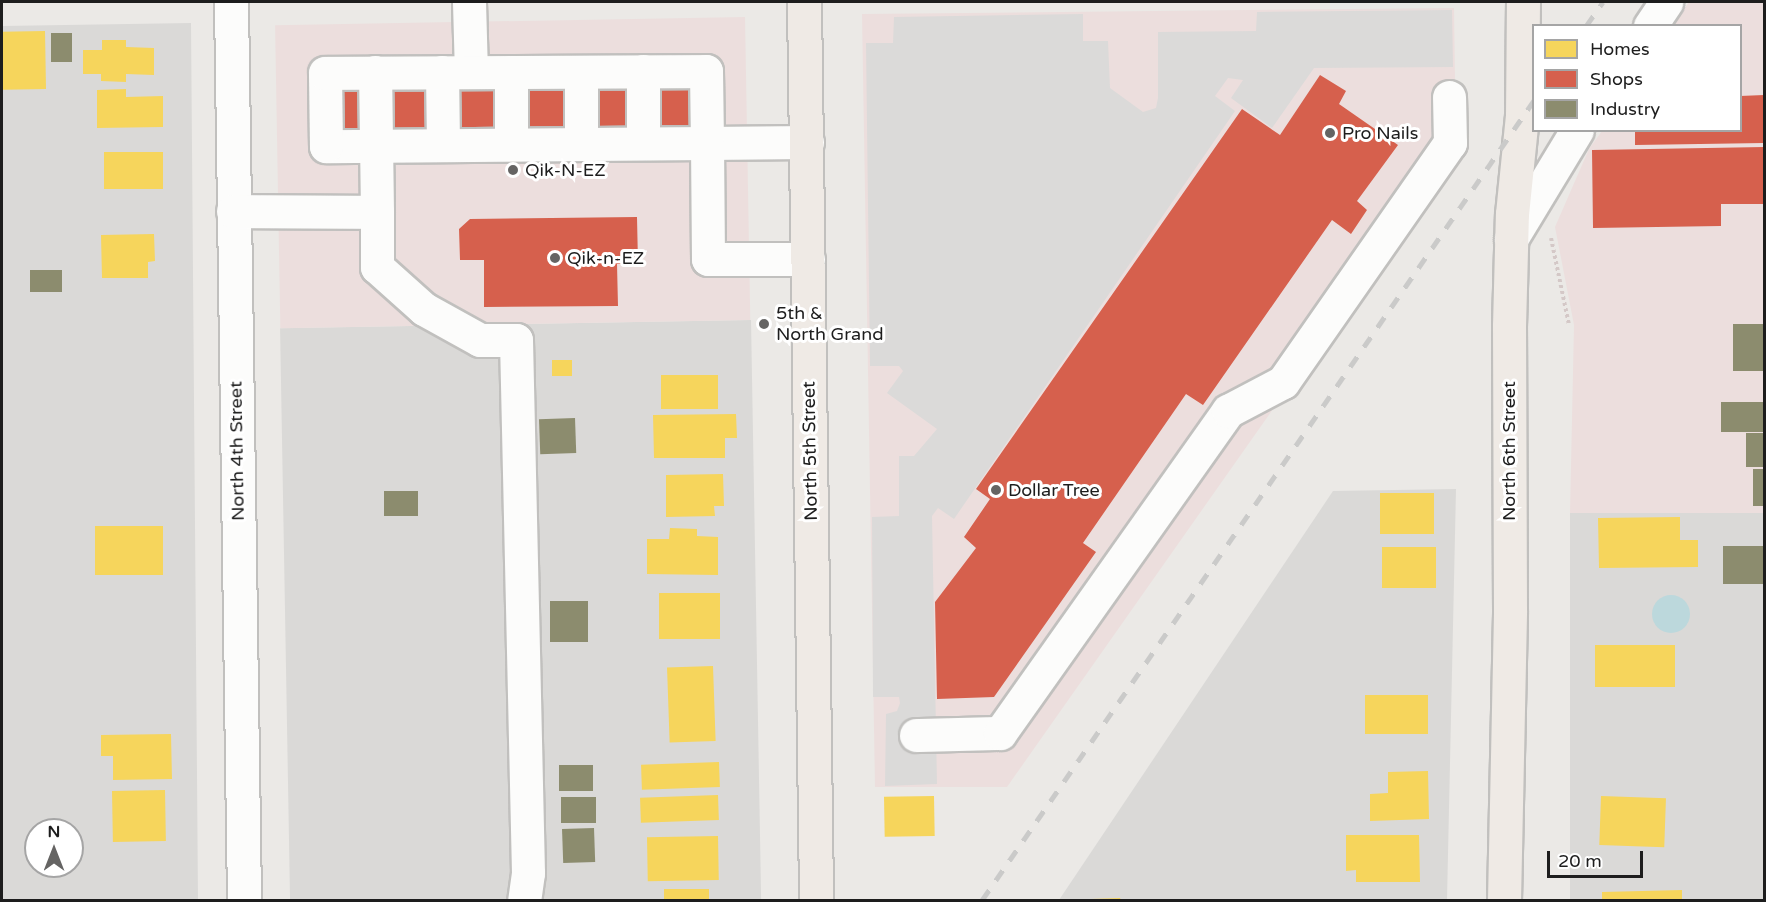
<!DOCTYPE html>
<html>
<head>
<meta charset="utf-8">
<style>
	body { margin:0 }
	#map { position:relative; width:1766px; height:902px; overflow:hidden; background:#ebe9e6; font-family:"Varela Round",sans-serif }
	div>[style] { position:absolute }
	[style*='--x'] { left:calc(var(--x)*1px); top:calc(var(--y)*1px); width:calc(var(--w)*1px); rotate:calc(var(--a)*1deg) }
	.residential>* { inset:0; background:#dad9d7; transform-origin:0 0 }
	.commercial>* { inset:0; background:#ecdedd; transform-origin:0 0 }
	.parking>* { inset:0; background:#dbdad9 }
	.water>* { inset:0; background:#bcd8dc }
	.round { border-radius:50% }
	.homes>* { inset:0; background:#f6d55c; transform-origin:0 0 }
	.shops>* { inset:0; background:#d6604d; transform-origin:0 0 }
	.industry>* { inset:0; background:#8c8c6e; transform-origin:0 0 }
	.path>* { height:4px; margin-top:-2px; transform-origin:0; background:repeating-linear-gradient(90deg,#d4c8c7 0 3px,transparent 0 6px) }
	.roads { filter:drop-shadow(2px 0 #c1c0be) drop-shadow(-2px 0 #c1c0be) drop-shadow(0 2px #c1c0be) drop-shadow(0 -2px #c1c0be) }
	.minor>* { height:33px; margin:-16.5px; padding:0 16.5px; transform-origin:16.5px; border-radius:16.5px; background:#fcfcfb }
	.major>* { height:33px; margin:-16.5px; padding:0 16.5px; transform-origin:16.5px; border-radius:16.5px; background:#efeae5 }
	.rail>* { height:4.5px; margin-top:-2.25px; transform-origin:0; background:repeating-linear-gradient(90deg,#cacac9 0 12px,transparent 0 24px) }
	.dots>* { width:16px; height:16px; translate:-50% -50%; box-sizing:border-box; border:3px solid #fff; border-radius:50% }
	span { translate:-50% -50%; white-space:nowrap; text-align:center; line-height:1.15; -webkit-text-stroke:6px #fff; paint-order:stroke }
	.poi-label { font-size:18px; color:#1d1d1d }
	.left { translate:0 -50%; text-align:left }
	.street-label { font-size:18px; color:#1d1d1d }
	.frame { position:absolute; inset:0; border:3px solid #1d1d1d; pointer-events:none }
	.legend { position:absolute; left:1532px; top:24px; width:210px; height:108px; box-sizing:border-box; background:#fff; border:2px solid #a5a5a5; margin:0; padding:8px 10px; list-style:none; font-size:18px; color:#1d1d1d }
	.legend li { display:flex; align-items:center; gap:12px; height:30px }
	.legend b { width:30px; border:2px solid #a5a5a5 }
	.north { position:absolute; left:24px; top:818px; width:60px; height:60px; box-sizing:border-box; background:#fff; border:2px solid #a5a5a5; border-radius:50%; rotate:0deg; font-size:16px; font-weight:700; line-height:24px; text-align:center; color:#1d1d1d }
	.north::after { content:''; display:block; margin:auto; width:21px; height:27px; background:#656463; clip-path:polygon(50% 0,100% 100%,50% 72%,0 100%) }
	.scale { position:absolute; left:1547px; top:851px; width:96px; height:27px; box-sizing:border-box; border:3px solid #1d1d1d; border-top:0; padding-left:8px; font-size:18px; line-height:21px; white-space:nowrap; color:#1d1d1d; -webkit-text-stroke:4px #fff; paint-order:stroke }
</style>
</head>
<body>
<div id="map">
	<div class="residential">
		<div style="clip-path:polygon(evenodd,191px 23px,198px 900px,2px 900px,2px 26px,191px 23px,36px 830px,72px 830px,72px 866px,36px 866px,36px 830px)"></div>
		<div style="left:751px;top:320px;width:580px;height:471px;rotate:89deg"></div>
		<div style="clip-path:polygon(1456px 489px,1447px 900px,1059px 900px,1333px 491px)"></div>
		<div style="left:1570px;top:513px;width:194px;height:387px"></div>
	</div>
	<div class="commercial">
		<div style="clip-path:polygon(1689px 2px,1764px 2px,1764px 513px,1570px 513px,1574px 325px,1555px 227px,1589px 149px,1602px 131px,1740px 130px,1740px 26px,1673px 25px)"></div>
		<div style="clip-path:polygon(1454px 8px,1456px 149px,1007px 787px,875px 787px,862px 14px)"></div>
		<div style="left:745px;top:17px;width:303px;height:470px;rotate:89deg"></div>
	</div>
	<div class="parking">
		<div style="clip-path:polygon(1452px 10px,1453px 67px,1314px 68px,1272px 128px,1231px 98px,1243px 80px,1228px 78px,1215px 96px,1235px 111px,954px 519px,938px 508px,932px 516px,937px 784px,885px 786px,886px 714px,897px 711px,900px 703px,899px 697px,873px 697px,872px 517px,899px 516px,899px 456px,914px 456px,937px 429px,887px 393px,903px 371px,899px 366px,870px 366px,866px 43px,893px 43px,894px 17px,1083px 14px,1083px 41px,1108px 41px,1110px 88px,1143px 112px,1156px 108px,1158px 98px,1158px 32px,1256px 31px,1257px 12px)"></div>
	</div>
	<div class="water">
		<div class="round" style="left:1652px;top:595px;width:38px;height:38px"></div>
	</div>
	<div class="homes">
		<div style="left:45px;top:31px;width:58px;height:43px;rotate:89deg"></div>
		<div style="clip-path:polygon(102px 40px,126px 40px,126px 47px,154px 48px,154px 75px,126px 74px,126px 82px,101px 81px,101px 74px,83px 74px,83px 50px,102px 50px)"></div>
		<div style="clip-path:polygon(126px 89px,126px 97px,163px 96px,163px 127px,97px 128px,97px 90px)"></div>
		<div style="left:104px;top:152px;width:59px;height:37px"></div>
		<div style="clip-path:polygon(154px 234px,155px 261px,148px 262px,148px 278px,102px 278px,101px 235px)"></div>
		<div style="left:552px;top:360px;width:20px;height:16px"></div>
		<div style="left:718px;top:375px;width:34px;height:57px;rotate:90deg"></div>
		<div style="clip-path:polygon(736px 414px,737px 438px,725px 438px,725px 458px,654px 458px,653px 415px)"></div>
		<div style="clip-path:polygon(723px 474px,724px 506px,714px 506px,715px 516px,666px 517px,666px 475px)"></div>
		<div style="left:1380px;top:493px;width:54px;height:41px"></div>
		<div style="clip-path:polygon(1680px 517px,1680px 540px,1698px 540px,1698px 567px,1599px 568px,1598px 518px)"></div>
		<div style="left:163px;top:526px;width:49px;height:68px;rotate:90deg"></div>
		<div style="clip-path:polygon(670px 528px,697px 529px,697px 536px,718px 537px,718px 575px,647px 574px,647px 539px,669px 539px)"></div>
		<div style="left:1382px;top:547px;width:54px;height:41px"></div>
		<div style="left:659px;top:593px;width:61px;height:46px"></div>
		<div style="left:1595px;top:645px;width:80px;height:42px"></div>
		<div style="left:713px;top:666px;width:75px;height:46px;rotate:88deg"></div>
		<div style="left:1428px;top:695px;width:39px;height:63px;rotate:90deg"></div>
		<div style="clip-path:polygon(171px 734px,172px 779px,113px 780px,113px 756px,101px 756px,101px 735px)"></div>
		<div style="left:719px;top:762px;width:25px;height:78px;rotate:88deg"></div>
		<div style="clip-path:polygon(1428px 771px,1429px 819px,1370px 821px,1370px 794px,1388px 793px,1388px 772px)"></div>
		<div style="left:165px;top:790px;width:51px;height:53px;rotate:89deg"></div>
		<div style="left:718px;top:795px;width:25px;height:78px;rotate:88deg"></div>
		<div style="left:934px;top:796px;width:40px;height:50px;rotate:89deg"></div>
		<div style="left:1601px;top:796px;width:65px;height:49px;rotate:2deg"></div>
		<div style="clip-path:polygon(1346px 835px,1419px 835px,1420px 882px,1356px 882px,1356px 870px,1346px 871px)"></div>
		<div style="left:718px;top:836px;width:44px;height:71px;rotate:89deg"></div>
		<div style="left:664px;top:889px;width:45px;height:11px"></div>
		<div style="clip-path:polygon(1682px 890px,1682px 900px,1602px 900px,1602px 892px)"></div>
		<div style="clip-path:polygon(1120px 898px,1121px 900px,1091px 900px,1091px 899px)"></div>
	</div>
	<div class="shops">
		<div style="clip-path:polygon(1320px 75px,1346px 91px,1339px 104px,1398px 145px,1357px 201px,1367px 210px,1351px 234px,1332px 220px,1203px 405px,1186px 394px,1083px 543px,1096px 552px,994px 697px,937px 699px,935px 602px,976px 548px,964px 537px,990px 499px,976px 489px,1242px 109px,1280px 135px)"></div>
		<div style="left:693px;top:86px;width:42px;height:370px;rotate:90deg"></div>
		<div style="clip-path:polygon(1764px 95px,1764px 143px,1635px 145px,1635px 130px,1740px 130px,1740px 96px)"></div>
		<div style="clip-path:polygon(1764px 147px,1764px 204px,1721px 204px,1721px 226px,1593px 228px,1592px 150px)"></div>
		<div style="clip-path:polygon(637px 217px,638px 263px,617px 264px,618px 306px,484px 307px,484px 260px,460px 260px,459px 229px,470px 219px)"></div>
	</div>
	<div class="industry">
		<div style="left:72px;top:33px;width:29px;height:21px;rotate:90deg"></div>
		<div style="left:62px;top:270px;width:22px;height:32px;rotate:90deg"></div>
		<div style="left:1733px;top:324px;width:31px;height:47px"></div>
		<div style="left:1721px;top:402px;width:43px;height:30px"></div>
		<div style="left:575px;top:418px;width:35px;height:36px;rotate:88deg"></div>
		<div style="left:1746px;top:433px;width:18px;height:34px"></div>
		<div style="left:1753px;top:469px;width:11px;height:37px"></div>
		<div style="left:384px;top:491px;width:34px;height:25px"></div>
		<div style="left:1723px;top:546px;width:41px;height:38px"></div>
		<div style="left:550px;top:601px;width:38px;height:41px"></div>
		<div style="left:559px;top:765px;width:34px;height:26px"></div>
		<div style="left:561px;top:797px;width:35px;height:26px"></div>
		<div style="left:594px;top:828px;width:34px;height:32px;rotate:88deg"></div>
	</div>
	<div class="path">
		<div style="--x:1551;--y:238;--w:89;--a:78.3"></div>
	</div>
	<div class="roads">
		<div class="minor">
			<div style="--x:231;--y:2;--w:898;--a:89.17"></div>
			<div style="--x:469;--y:2;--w:70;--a:88.4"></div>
			<div style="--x:1650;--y:26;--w:29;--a:-56"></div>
			<div style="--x:643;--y:71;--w:72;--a:90"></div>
			<div style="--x:442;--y:72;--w:73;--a:89.2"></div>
			<div style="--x:511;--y:72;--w:72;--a:90"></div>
			<div style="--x:581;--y:72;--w:72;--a:90"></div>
			<div style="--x:807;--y:142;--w:100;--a:179.4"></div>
			<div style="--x:707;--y:143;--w:381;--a:179.5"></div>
			<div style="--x:326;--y:146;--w:73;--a:-90.8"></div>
			<div style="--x:325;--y:73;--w:381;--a:-0.3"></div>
			<div style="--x:706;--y:71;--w:72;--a:89.2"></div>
			<div style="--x:707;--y:143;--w:116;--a:89.5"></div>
			<div style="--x:708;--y:259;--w:100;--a:0"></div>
			<div style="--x:233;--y:211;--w:144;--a:0.4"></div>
			<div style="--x:377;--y:212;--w:140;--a:-90.8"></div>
			<div style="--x:377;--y:212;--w:55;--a:90"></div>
			<div style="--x:377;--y:267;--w:63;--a:41.8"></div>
			<div style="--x:424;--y:309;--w:64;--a:29"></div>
			<div style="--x:480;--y:340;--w:36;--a:0"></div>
			<div style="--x:516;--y:340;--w:533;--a:88.71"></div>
			<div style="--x:528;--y:873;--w:27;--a:98"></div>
			<div style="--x:1511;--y:239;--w:127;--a:-58.8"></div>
			<div style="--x:916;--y:735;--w:84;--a:-1.4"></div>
			<div style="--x:1000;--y:733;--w:395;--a:-54.7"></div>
			<div style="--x:1228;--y:411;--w:62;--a:-27.8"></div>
			<div style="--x:1283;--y:382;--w:292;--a:-55.1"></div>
			<div style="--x:1450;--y:143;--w:46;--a:-91.2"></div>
		</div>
		<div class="major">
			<div style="--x:804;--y:2;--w:898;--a:89.23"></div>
			<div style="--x:1504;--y:900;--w:290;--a:-88.8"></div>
			<div style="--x:1510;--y:610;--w:284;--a:-90.2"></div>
			<div style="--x:1509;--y:326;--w:112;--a:-88.5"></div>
			<div style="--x:1512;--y:214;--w:99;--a:-84.2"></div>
			<div style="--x:1522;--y:116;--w:114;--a:-89.5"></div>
		</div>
	</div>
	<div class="rail">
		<div style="--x:1586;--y:26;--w:29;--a:-55"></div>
		<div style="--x:982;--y:900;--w:972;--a:-55.39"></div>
	</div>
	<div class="dots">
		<div style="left:1330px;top:133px;background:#656463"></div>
		<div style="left:513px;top:170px;background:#656463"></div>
		<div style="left:555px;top:258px;background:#656463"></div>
		<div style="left:764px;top:324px;background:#656463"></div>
		<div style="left:996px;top:490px;background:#656463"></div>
	</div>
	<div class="poi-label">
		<span class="left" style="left:1342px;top:133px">Pro Nails</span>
		<span class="left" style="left:525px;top:170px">Qik-N-EZ</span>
		<span class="left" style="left:567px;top:258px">Qik-n-EZ</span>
		<span class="left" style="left:776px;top:324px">5th &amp;<br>North Grand</span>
		<span class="left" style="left:1008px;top:490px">Dollar Tree</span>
	</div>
	<div class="street-label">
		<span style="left:237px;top:451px;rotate:-91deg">North 4th Street</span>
		<span style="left:810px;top:451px;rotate:-91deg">North 5th Street</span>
		<span style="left:1509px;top:451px;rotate:-90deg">North 6th Street</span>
	</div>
	<div class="frame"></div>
	<ul class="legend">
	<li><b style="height:16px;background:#f6d55c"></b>Homes</li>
	<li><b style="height:16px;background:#d6604d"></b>Shops</li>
	<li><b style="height:16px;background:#8c8c6e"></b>Industry</li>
	</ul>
	<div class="north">N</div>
	<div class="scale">20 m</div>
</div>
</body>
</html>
